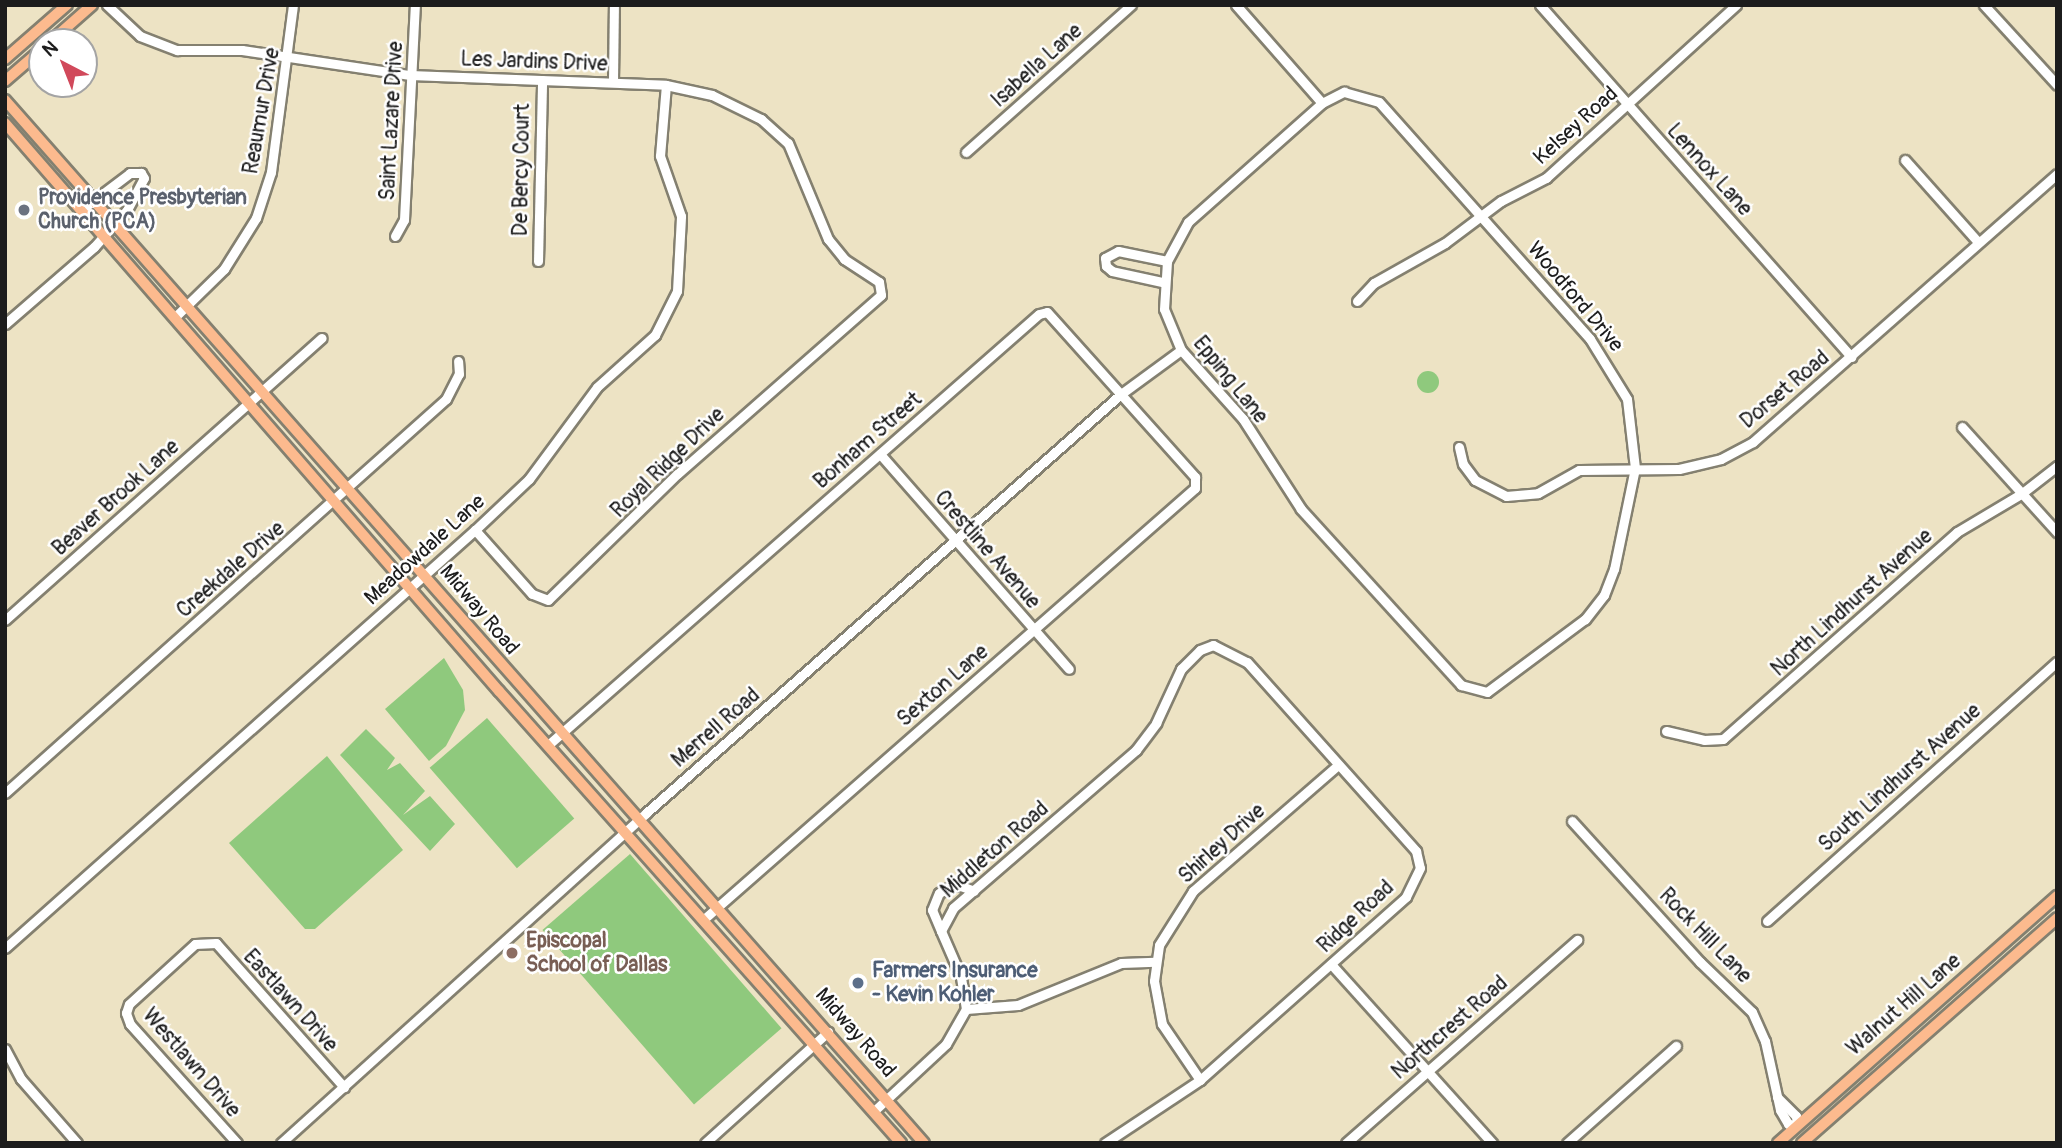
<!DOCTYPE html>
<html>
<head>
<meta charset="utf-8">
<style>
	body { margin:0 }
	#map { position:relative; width:2062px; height:1148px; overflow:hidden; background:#ede3c4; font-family:Pangolin,sans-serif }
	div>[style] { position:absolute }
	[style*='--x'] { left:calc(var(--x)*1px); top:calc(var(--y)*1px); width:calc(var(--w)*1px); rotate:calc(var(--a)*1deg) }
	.green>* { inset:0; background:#8fc97d; transform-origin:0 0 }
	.round { border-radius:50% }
	.roads { filter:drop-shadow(2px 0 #848070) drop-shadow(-2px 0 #848070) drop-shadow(0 2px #848070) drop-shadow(0 -2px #848070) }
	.minor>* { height:9px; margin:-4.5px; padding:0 4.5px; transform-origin:4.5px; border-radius:4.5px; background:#fff }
	.major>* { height:10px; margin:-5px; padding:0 5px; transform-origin:5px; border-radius:5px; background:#fcba8e }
	.dots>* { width:19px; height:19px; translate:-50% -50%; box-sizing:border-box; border:4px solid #fff; border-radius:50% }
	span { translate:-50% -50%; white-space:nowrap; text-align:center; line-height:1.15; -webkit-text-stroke:5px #fff; paint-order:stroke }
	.street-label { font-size:21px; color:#1c1c1c }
	.worship-label { font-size:21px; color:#5b616d; font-weight:700 }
	.left { translate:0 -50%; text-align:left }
	.education-label { font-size:21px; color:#785e54; font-weight:700 }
	.service-label { font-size:21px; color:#4e5e75; font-weight:700 }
	.frame { position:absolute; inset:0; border:7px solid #1c1c1c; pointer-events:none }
	.north { position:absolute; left:28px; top:28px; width:70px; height:70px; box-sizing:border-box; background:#fff; border:2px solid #a4a4a4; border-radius:50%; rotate:318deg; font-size:19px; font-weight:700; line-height:28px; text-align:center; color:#1c1c1c }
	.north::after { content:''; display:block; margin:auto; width:24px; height:32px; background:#d1495b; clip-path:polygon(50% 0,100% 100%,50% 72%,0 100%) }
</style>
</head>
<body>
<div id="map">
	<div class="green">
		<div class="round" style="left:1417px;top:371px;width:22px;height:22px"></div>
		<div style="clip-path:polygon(444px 658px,463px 690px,465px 710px,446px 746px,429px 761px,385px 709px)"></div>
		<div style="left:487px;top:718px;width:133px;height:76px;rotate:49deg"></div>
		<div style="clip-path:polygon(366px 729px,395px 758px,387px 770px,400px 763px,425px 791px,403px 815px,430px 796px,455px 824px,430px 851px,340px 755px)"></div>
		<div style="clip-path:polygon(327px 756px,403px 850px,315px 929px,305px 929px,229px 843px)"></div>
		<div style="left:630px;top:854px;width:231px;height:116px;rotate:49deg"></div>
	</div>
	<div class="roads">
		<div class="minor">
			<div style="--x:107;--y:5;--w:45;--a:43.2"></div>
			<div style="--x:140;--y:36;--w:40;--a:21"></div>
			<div style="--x:177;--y:50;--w:65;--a:0"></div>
			<div style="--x:242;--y:50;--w:170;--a:8.5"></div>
			<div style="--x:410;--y:75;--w:256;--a:2.2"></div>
			<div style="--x:666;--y:85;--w:47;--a:12.3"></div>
			<div style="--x:712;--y:95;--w:55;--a:26.1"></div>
			<div style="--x:761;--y:119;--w:36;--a:42"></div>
			<div style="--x:788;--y:143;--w:104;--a:67.4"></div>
			<div style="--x:828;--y:239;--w:26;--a:51"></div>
			<div style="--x:844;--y:259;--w:42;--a:33.3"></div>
			<div style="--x:879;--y:282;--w:13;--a:81"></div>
			<div style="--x:881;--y:295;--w:271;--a:138.7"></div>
			<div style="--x:677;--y:474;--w:180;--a:135.7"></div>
			<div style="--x:548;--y:600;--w:17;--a:-159"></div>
			<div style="--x:532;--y:594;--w:86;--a:-131.7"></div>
			<div style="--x:1236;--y:5;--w:130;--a:48.7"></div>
			<div style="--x:1540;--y:5;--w:470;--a:48.5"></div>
			<div style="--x:1984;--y:5;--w:108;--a:47.6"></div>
			<div style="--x:613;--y:82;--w:77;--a:-89.3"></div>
			<div style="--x:1344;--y:92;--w:36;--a:16"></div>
			<div style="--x:1379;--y:102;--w:317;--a:48.3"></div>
			<div style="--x:1590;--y:339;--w:70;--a:58.3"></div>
			<div style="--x:1627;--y:399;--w:69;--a:83.4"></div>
			<div style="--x:1635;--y:468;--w:103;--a:101.7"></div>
			<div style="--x:1614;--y:569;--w:28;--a:111"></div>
			<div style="--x:1604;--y:595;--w:31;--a:128"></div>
			<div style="--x:1585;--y:619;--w:122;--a:143.3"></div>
			<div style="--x:1487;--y:692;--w:27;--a:-165"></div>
			<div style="--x:1461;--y:685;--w:238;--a:-132.3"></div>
			<div style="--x:1301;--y:509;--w:107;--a:-122.8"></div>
			<div style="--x:1243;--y:419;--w:93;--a:-131.9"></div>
			<div style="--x:1181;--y:350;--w:44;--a:-112.5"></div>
			<div style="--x:1164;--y:309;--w:48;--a:-86.4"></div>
			<div style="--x:1167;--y:261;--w:44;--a:-61.7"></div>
			<div style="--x:1188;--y:222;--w:179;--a:-41.6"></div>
			<div style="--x:1322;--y:103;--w:25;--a:-27"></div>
			<div style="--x:966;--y:152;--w:221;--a:-41.7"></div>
			<div style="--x:1905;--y:160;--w:110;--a:48.3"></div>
			<div style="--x:395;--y:236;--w:18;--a:-61"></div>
			<div style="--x:404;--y:220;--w:215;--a:-87.1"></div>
			<div style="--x:538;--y:261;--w:181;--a:-88.7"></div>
			<div style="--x:1162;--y:282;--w:51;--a:-167.6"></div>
			<div style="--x:1112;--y:271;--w:8;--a:-140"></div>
			<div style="--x:1106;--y:266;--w:8;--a:-97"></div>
			<div style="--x:1105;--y:258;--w:15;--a:-28"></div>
			<div style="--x:1118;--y:251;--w:50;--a:11.5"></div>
			<div style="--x:1357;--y:301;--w:25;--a:-47"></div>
			<div style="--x:1374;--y:283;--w:81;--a:-29.4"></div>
			<div style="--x:1445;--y:243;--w:70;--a:-36.9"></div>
			<div style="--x:1501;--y:201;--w:51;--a:-27.1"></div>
			<div style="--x:1546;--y:178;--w:257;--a:-42.3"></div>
			<div style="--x:175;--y:317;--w:69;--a:-44.4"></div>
			<div style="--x:224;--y:269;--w:60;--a:-57.9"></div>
			<div style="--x:256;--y:218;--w:48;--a:-71.9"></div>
			<div style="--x:271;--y:172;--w:168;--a:-82.5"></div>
			<div style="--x:5;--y:324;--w:118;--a:-40.9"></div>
			<div style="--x:94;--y:247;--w:50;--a:-48.3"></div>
			<div style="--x:127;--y:210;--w:36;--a:-62"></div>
			<div style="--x:144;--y:178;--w:6;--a:-121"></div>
			<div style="--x:141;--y:173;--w:11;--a:180"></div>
			<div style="--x:130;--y:173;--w:61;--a:142.9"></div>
			<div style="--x:1962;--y:427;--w:142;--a:47.9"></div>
			<div style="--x:1459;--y:447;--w:17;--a:77"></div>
			<div style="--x:1463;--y:464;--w:20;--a:53"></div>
			<div style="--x:1475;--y:480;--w:35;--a:27"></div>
			<div style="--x:1506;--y:496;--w:32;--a:-5"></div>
			<div style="--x:1538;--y:493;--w:47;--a:-29.3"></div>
			<div style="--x:1579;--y:470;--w:100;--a:-0.6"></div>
			<div style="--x:1679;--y:469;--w:43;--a:-13.4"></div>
			<div style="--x:1721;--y:459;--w:36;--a:-28"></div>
			<div style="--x:1753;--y:442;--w:405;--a:-41.4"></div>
			<div style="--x:880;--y:454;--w:286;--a:48.7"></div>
			<div style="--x:5;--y:620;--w:424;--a:-41.7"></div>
			<div style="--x:1666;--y:731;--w:39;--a:13"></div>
			<div style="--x:1704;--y:740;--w:19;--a:-3"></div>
			<div style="--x:1723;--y:739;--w:312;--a:-41.5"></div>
			<div style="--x:1957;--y:532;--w:74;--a:-30.7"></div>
			<div style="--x:2021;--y:494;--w:46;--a:-37.9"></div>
			<div style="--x:548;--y:745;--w:653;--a:-41.28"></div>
			<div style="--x:1039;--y:314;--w:8;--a:-14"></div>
			<div style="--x:1047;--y:312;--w:222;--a:48.1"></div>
			<div style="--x:1195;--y:477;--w:11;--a:90"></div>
			<div style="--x:1195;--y:488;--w:652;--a:138.73"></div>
			<div style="--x:5;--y:793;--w:591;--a:-41.78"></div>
			<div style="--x:446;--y:399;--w:28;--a:-63"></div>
			<div style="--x:459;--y:374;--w:13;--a:-94"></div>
			<div style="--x:1572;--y:821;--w:190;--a:47.8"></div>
			<div style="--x:1700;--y:962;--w:72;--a:43.9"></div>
			<div style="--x:1752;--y:1012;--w:32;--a:66"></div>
			<div style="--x:1765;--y:1041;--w:71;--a:77.7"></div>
			<div style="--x:1780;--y:1110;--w:16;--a:60"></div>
			<div style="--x:1788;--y:1124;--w:9;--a:6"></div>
			<div style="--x:1797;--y:1125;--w:9;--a:-96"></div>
			<div style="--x:1796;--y:1116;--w:27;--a:-135"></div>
			<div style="--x:1767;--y:921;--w:389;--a:-41.8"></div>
			<div style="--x:941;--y:931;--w:23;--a:-113"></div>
			<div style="--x:932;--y:910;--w:18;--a:-68"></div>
			<div style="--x:939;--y:893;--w:18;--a:-29"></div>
			<div style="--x:955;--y:884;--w:20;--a:20"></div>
			<div style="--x:5;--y:948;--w:629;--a:-41.65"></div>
			<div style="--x:475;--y:530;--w:74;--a:-43.4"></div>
			<div style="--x:529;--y:479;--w:114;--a:-53.5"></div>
			<div style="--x:597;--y:387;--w:78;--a:-41.9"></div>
			<div style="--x:655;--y:335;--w:49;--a:-63.4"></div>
			<div style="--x:677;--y:291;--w:75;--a:-86.9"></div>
			<div style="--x:681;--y:216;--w:64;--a:-109.3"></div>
			<div style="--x:660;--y:156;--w:71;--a:-85.2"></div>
			<div style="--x:1331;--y:964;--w:241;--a:48"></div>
			<div style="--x:966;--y:1009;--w:52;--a:-4.4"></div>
			<div style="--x:1018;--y:1005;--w:111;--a:-22.2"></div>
			<div style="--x:1121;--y:963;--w:34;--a:-2"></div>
			<div style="--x:5;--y:1049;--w:34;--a:62"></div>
			<div style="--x:21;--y:1079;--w:85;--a:48.8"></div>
			<div style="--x:1200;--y:1080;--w:68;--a:-124.2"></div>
			<div style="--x:1162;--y:1024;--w:44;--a:-100.5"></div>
			<div style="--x:1154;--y:981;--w:36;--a:-82"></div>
			<div style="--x:1159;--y:945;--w:64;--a:-57.8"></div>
			<div style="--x:1193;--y:891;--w:192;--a:-41"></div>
			<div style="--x:874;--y:1111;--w:98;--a:-42.9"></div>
			<div style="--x:946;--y:1044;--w:40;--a:-60.3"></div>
			<div style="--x:966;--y:1009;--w:32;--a:-99"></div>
			<div style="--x:961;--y:977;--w:50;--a:-113.5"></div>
			<div style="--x:941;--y:931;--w:26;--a:-62"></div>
			<div style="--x:953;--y:908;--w:242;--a:-40.8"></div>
			<div style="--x:1136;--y:750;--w:34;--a:-53"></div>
			<div style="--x:1156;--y:723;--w:60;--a:-65.2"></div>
			<div style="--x:1181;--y:669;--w:27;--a:-45"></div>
			<div style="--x:1200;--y:650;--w:14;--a:-21"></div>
			<div style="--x:1213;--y:645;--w:38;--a:27"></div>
			<div style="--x:1247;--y:662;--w:254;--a:48.2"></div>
			<div style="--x:1416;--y:851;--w:17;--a:77"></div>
			<div style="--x:1420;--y:868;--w:32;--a:116"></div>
			<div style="--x:1406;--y:897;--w:276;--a:138.4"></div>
			<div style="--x:1200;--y:1080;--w:114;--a:146.4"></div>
			<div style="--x:237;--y:1143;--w:160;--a:-132"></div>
			<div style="--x:130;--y:1024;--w:12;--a:-110"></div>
			<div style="--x:126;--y:1013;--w:9;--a:-72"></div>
			<div style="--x:129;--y:1004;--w:89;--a:-42.3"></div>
			<div style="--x:195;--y:944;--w:21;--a:-3"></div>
			<div style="--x:216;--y:943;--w:193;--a:48.4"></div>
			<div style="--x:281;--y:1143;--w:492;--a:-42.1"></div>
			<div style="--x:646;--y:813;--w:633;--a:-41.42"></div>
			<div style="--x:1121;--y:394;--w:74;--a:-36.3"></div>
			<div style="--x:705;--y:1143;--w:166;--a:-42.1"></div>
			<div style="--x:1346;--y:1143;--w:308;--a:-41.3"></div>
			<div style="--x:1567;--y:1143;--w:146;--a:-41.7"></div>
		</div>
		<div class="major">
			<div style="--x:50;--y:42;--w:56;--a:-41.4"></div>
			<div style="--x:5;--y:59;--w:82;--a:-41.1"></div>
			<div style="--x:5;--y:81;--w:49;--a:-40.9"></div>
			<div style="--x:5;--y:100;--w:1390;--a:48.62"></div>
			<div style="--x:5;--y:123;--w:753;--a:48.99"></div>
			<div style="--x:499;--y:691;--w:605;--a:48.35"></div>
			<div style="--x:1778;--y:1143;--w:373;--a:-41.5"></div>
			<div style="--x:1802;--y:1143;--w:340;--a:-41.4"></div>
		</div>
	</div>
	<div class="dots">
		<div style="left:24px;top:210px;background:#6b7280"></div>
		<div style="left:512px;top:953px;background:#8d6e63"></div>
		<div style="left:858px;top:983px;background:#5c6f8a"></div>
	</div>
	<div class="street-label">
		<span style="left:534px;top:62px;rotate:2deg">Les Jardins Drive</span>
		<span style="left:1037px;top:66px;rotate:-42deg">Isabella Lane</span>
		<span style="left:262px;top:111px;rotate:-80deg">Reaumur Drive</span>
		<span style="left:392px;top:121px;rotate:-87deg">Saint Lazare Drive</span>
		<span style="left:1576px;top:126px;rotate:-42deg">Kelsey Road</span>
		<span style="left:522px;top:170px;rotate:-89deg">De Bercy Court</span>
		<span style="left:1709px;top:170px;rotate:48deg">Lennox Lane</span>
		<span style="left:1575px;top:297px;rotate:50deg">Woodford Drive</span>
		<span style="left:1230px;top:380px;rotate:51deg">Epping Lane</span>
		<span style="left:1785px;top:390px;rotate:-40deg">Dorset Road</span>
		<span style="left:868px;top:441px;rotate:-41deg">Bonham Street</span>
		<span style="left:668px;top:463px;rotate:-44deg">Royal Ridge Drive</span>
		<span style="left:116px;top:498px;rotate:-42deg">Beaver Brook Lane</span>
		<span style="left:425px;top:550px;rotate:-42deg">Meadowdale Lane</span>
		<span style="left:987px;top:550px;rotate:49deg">Crestline Avenue</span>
		<span style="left:231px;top:570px;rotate:-41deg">Creekdale Drive</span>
		<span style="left:1852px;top:603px;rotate:-42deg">North Lindhurst Avenue</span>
		<span style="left:479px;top:610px;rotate:50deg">Midway Road</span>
		<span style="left:943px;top:686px;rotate:-41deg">Sexton Lane</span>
		<span style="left:716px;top:728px;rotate:-41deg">Merrell Road</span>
		<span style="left:1900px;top:778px;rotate:-42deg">South Lindhurst Avenue</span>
		<span style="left:1222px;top:844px;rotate:-42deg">Shirley Drive</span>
		<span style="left:995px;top:850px;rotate:-41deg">Middleton Road</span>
		<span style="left:1356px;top:917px;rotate:-43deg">Ridge Road</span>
		<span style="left:1705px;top:936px;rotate:46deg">Rock Hill Lane</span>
		<span style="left:290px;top:1001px;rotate:48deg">Eastlawn Drive</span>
		<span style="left:1904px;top:1005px;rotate:-41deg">Walnut Hill Lane</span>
		<span style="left:1450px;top:1028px;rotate:-41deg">Northcrest Road</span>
		<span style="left:855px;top:1033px;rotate:49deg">Midway Road</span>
		<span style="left:191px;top:1063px;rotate:49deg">Westlawn Drive</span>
	</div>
	<div class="worship-label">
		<span class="left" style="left:38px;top:210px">Providence Presbyterian<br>Church (PCA)</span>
	</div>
	<div class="education-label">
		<span class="left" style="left:526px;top:953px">Episcopal<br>School of Dallas</span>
	</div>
	<div class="service-label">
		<span class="left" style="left:872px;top:983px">Farmers Insurance<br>- Kevin Kohler</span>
	</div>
	<div class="frame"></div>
	<div class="north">N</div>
</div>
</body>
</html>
